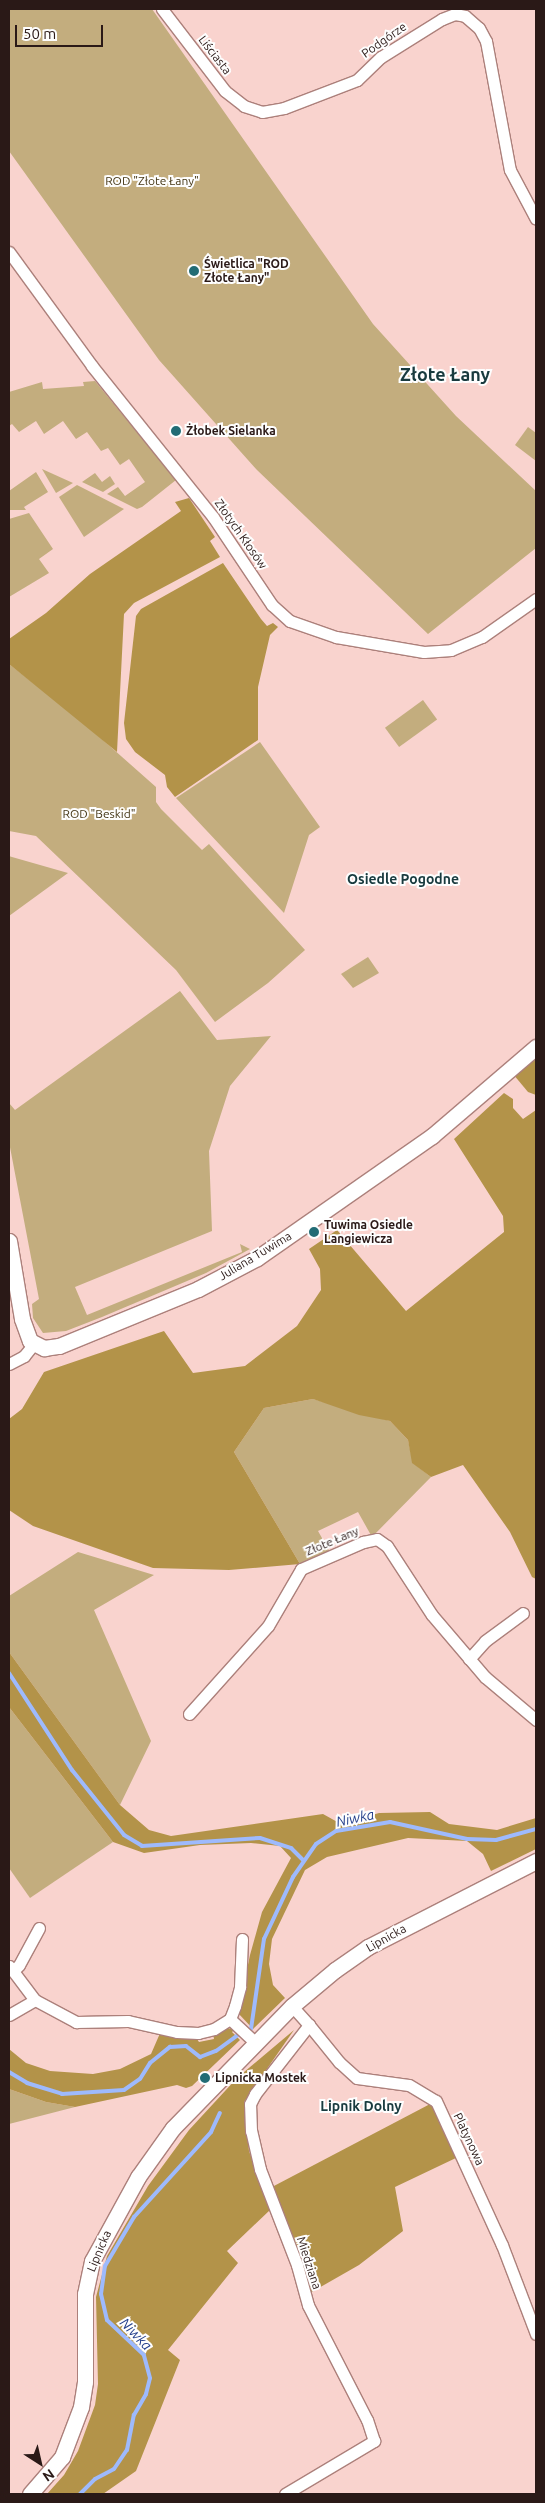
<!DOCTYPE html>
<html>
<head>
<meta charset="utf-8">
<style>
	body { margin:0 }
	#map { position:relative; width:545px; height:2503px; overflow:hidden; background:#f9d3ce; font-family:Ubuntu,sans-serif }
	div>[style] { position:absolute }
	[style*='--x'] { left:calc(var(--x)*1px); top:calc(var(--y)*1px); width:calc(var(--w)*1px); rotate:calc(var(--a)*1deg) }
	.green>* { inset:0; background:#c3ad7e; transform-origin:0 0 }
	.forest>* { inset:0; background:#b39349 }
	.stream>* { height:4px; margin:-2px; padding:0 2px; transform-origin:2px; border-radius:2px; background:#9ebafd }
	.roads { filter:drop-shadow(1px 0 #ac807b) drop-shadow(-1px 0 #ac807b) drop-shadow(0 1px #ac807b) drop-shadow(0 -1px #ac807b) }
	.minor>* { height:11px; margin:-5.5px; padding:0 5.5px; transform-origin:5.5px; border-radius:5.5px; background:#fff }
	.tertiary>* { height:15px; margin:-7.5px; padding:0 7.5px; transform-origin:7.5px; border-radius:7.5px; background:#fff }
	.dots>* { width:14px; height:14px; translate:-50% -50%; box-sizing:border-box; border:2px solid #fefefe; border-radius:50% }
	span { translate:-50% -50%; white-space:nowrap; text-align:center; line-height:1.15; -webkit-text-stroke:4px #fefefe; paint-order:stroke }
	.street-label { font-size:12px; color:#2a1917 }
	.park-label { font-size:12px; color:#443615 }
	.poi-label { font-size:12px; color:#2a1917; font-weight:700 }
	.left { translate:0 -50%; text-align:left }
	.neighbourhood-label { font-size:14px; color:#183a3e; font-weight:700 }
	.water-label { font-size:14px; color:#26408c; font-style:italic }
	.district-label { font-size:18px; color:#183a3e; font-weight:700 }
	.frame { position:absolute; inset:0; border:10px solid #2a1917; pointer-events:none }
	.north { position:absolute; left:15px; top:2438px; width:50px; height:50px; -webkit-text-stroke:4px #fefefe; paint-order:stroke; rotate:145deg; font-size:14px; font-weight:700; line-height:20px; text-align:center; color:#2a1917 }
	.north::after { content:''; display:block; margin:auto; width:18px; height:22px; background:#2a1917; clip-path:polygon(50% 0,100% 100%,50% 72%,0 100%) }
	.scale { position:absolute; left:15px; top:25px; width:88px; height:22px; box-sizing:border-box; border:2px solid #2a1917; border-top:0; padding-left:6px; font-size:15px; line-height:18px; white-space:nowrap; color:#2a1917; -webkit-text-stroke:4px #fefefe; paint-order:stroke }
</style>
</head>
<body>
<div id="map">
	<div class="green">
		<div style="clip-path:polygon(9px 9px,152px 9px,373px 324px,456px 416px,536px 491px,536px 548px,428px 634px,257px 470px,159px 360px,9px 151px)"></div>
		<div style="clip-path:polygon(95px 381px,176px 480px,142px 507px,137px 509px,107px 494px,118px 487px,125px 496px,145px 482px,129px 459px,120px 465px,108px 448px,101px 451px,87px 432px,76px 439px,63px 421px,44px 434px,36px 421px,19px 432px,12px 424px,9px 426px,9px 392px,42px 382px,43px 389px,84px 386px,83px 382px)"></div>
		<div style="clip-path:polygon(528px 427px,536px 433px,536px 461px,515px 445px)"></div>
		<div style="clip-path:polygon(42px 469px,73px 483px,56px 493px)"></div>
		<div style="clip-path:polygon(36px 472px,48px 492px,24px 507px,26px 510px,10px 510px,9px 491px)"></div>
		<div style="clip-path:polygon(95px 473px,102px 482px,110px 476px,115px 484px,103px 492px,82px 482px)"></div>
		<div style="clip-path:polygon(77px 485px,124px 509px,84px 537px,59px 497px)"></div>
		<div style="clip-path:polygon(29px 513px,53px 549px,39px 559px,49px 573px,9px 597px,9px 519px)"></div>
		<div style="clip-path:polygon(9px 664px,78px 718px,156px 787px,156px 802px,161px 809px,202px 850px,209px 844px,305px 950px,268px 983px,215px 1022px,176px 970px,36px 836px,9px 831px)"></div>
		<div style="left:423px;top:700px;width:24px;height:47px;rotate:54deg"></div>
		<div style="clip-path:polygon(260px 742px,320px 827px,309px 835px,284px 913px,176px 798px)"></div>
		<div style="clip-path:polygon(9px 856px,12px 857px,68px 873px,9px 916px)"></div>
		<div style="clip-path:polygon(368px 957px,379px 973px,353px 988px,341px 974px)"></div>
		<div style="clip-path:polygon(180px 991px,217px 1040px,271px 1036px,230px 1086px,209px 1151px,212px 1231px,75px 1287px,87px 1315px,242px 1252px,240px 1244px,250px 1249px,206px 1273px,102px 1317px,66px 1331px,43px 1333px,33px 1318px,32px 1304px,39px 1299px,9px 1142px,9px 1103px,15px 1110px)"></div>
		<div style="clip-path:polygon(313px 1399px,390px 1421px,408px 1440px,413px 1463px,431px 1477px,372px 1537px,358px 1512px,318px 1531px,331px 1554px,300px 1564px,234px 1452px,264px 1408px)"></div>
		<div style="clip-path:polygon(78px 1552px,154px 1575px,94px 1610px,151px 1741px,120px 1805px,9px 1652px,9px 1596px)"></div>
		<div style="clip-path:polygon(9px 1707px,113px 1842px,30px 1898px,9px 1868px)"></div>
		<div style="clip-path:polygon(9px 2089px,46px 2102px,75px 2107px,9px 2124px)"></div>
	</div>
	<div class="forest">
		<div style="clip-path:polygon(189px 498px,215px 537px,210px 541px,220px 557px,134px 603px,124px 614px,117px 752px,9px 664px,9px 639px,46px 613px,90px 574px,181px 511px,175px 502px)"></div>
		<div style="clip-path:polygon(223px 563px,261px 619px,267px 626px,273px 623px,278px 627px,270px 635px,258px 687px,258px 740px,175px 797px,167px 787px,165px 775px,135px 752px,126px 739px,124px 723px,136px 616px,141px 609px)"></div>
		<div style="clip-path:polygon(536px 1056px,536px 1095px,528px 1092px,513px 1074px)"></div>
		<div style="clip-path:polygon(504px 1093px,513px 1099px,513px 1108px,523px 1119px,536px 1110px,536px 1579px,532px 1577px,510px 1532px,463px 1465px,431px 1477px,412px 1463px,408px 1440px,390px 1421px,359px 1415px,313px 1399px,264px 1408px,234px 1452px,300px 1564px,229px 1570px,153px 1568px,33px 1526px,9px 1510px,9px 1419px,22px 1409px,44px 1372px,164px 1331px,193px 1373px,245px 1366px,297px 1326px,321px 1290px,320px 1269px,309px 1249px,337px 1230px,406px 1311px,504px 1232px,503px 1216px,454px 1139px)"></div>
		<div style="clip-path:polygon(9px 1652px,120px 1805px,149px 1830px,171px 1836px,323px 1814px,341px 1824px,379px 1813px,430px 1812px,449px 1824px,497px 1830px,536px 1818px,536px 1849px,491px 1871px,483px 1854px,467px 1841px,408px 1838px,327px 1857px,305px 1870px,272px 1939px,269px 1964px,273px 1985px,285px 1998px,253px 2029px,238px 2013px,250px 1955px,262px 1912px,291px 1858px,280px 1846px,251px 1843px,200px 1845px,144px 1853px,113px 1842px,9px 1707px)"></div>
		<div style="clip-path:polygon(224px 2028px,235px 2029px,232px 2032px,240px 2040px,192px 2086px,186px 2088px,177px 2085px,75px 2107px,46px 2102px,9px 2089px,9px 2049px,26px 2063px,50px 2071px,93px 2074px,120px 2069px,151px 2054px,161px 2031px,195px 2036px,199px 2042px,214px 2039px,213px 2033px)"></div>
		<div style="clip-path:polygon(294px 2030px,244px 2102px,249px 2151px,270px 2210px,227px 2251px,238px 2263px,168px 2350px,180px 2360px,136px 2471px,103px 2494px,47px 2494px,64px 2475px,78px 2451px,95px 2405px,98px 2384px,96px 2297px,107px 2256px,148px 2186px,189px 2130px,237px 2078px)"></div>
		<div style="clip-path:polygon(432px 2103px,458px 2157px,395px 2187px,403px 2231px,359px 2265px,310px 2293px,272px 2187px)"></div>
	</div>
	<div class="stream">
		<div style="--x:9;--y:1673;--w:116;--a:57"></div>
		<div style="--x:72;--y:1770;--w:83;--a:51.3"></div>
		<div style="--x:124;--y:1835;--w:21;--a:31"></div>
		<div style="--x:142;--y:1846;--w:118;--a:-3.9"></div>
		<div style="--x:260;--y:1838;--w:33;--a:18"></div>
		<div style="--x:291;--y:1848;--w:17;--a:45"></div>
		<div style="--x:251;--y:2029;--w:91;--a:-81.8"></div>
		<div style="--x:264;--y:1939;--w:68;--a:-64.9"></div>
		<div style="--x:293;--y:1877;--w:40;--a:-55.1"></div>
		<div style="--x:316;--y:1844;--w:24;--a:-33"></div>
		<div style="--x:336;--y:1831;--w:55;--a:-9.5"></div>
		<div style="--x:390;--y:1822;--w:79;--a:12.4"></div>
		<div style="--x:467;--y:1839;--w:29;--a:2"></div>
		<div style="--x:496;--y:1840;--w:41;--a:-15.4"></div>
		<div style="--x:9;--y:2072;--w:21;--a:31"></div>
		<div style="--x:27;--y:2083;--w:37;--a:17"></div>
		<div style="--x:62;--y:2094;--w:62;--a:-3.7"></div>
		<div style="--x:124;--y:2090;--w:19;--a:-35"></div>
		<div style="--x:140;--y:2079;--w:19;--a:-58"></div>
		<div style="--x:150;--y:2063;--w:26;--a:-39"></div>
		<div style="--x:170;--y:2047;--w:16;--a:-4"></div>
		<div style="--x:186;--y:2046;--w:18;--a:38"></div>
		<div style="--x:200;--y:2057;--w:17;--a:-21"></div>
		<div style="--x:216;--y:2051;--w:32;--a:-36"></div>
		<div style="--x:80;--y:2494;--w:21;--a:-45"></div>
		<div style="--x:95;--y:2479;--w:21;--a:-28"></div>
		<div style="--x:114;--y:2469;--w:23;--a:-56"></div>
		<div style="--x:127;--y:2450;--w:36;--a:-79"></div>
		<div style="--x:134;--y:2415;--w:24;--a:-60"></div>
		<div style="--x:146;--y:2394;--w:16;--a:-76"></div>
		<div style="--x:150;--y:2378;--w:24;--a:-105"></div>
		<div style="--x:144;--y:2355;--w:51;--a:-136.6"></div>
		<div style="--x:107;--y:2320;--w:27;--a:-103"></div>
		<div style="--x:101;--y:2294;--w:28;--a:-82"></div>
		<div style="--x:105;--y:2266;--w:57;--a:-59.4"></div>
		<div style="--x:134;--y:2217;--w:115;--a:-47.8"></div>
		<div style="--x:211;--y:2132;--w:21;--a:-65"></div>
	</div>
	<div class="roads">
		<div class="minor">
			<div style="--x:162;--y:9;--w:103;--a:52.5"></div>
			<div style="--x:225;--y:91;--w:24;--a:38"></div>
			<div style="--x:244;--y:106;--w:19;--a:18"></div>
			<div style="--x:262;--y:112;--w:22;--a:-10"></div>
			<div style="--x:284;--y:108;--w:78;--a:-21"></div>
			<div style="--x:357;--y:80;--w:33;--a:-44"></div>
			<div style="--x:381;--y:57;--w:72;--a:-31.9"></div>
			<div style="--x:442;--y:19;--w:14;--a:-21"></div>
			<div style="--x:455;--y:14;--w:10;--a:11"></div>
			<div style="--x:465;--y:16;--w:18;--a:41"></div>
			<div style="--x:479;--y:28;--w:15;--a:62"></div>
			<div style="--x:486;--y:41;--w:131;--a:79.5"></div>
			<div style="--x:510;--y:170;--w:55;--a:62"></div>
			<div style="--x:9;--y:252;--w:141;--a:53.9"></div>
			<div style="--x:92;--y:366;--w:193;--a:51.3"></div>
			<div style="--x:213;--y:517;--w:106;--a:56.2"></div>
			<div style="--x:272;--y:605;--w:24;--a:42"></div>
			<div style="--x:290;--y:621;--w:49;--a:19.2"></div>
			<div style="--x:336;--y:637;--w:89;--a:9.7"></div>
			<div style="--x:424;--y:652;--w:27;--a:-4"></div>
			<div style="--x:451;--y:650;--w:34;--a:-23"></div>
			<div style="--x:482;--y:637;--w:66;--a:-35.1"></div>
			<div style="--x:9;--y:1364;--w:17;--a:-28"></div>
			<div style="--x:24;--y:1356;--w:14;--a:-51"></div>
			<div style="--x:469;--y:1659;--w:24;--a:-48"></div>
			<div style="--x:485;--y:1641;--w:47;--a:-36.4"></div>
			<div style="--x:189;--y:1714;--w:118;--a:-48.1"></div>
			<div style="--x:268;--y:1626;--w:66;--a:-59.9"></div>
			<div style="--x:301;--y:1569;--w:68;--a:-23.5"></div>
			<div style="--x:363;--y:1542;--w:14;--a:-12"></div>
			<div style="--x:377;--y:1539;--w:12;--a:35"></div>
			<div style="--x:387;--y:1546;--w:82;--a:56.9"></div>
			<div style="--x:432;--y:1615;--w:82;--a:49.5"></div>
			<div style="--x:485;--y:1677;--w:67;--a:40.1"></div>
			<div style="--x:9;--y:1966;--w:6;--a:51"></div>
			<div style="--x:13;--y:1971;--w:8;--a:-45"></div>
			<div style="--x:19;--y:1965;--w:42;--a:-61.6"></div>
			<div style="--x:13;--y:1971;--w:36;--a:53"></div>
			<div style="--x:9;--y:2015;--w:30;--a:-30"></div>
			<div style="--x:35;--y:2000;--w:47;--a:28.2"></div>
			<div style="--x:76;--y:2022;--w:52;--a:-1.1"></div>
			<div style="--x:128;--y:2021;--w:50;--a:12.7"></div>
			<div style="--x:177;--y:2032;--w:21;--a:3"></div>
			<div style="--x:198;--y:2033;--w:16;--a:-14"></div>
			<div style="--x:214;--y:2029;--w:19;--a:-32"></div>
			<div style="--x:230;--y:2019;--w:14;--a:-69"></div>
			<div style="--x:235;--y:2006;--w:20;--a:-75"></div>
			<div style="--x:240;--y:1987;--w:48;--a:-87.6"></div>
			<div style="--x:230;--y:2019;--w:35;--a:43"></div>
			<div style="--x:309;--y:2025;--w:48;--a:51"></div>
			<div style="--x:339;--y:2062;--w:24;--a:42"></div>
			<div style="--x:357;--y:2078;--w:52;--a:7.7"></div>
			<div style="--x:409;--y:2085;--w:31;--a:31"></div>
			<div style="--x:436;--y:2101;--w:158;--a:65.4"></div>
			<div style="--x:502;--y:2245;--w:95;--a:69.1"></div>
			<div style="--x:285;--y:2494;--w:104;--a:-30.8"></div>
			<div style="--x:374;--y:2441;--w:22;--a:-108"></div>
			<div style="--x:367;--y:2420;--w:129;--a:-117.2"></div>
			<div style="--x:308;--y:2305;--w:41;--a:-105.4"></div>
			<div style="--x:297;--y:2265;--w:103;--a:-111.1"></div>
			<div style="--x:260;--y:2169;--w:39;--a:-103"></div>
			<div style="--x:251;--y:2131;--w:27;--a:-92"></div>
			<div style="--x:250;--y:2104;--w:11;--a:-63"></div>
			<div style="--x:255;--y:2094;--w:88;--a:-52"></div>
			<div style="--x:309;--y:2025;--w:25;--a:-132"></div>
		</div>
		<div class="tertiary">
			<div style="--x:9;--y:1241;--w:79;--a:80.5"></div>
			<div style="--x:22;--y:1319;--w:23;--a:70"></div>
			<div style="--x:30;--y:1341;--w:16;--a:27"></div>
			<div style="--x:44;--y:1348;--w:15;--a:-8"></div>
			<div style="--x:59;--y:1346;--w:150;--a:-22.3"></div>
			<div style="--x:198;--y:1289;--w:67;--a:-27.7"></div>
			<div style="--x:257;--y:1258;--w:213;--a:-34.9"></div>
			<div style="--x:432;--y:1136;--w:137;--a:-40.6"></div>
			<div style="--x:30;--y:2494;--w:49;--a:-49.1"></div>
			<div style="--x:62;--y:2457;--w:53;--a:-69.2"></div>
			<div style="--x:81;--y:2407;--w:25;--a:-81"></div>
			<div style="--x:85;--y:2382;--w:88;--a:-90"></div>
			<div style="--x:85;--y:2294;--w:34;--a:-78"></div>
			<div style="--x:92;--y:2261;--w:96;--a:-61.3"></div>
			<div style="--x:138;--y:2177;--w:60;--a:-54.5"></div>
			<div style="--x:173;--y:2128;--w:170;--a:-45.7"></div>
			<div style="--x:292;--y:2006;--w:56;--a:-39.9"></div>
			<div style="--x:335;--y:1970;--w:40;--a:-34.9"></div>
			<div style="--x:368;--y:1947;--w:189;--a:-27.1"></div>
		</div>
	</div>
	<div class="dots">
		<div style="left:194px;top:271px;background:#226c75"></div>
		<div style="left:176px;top:431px;background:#226c75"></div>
		<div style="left:314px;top:1232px;background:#226c75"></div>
		<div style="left:205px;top:2078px;background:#226c75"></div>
	</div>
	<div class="street-label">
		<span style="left:384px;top:40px;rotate:-35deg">Podgórze</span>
		<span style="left:215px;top:55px;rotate:52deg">Liściasta</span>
		<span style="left:241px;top:534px;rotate:55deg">Złotych Kłosów</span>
		<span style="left:255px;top:1256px;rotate:-31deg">Juliana Tuwima</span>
		<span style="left:332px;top:1541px;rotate:-23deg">Złote Łany</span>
		<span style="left:386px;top:1938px;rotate:-29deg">Lipnicka</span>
		<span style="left:469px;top:2139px;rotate:65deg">Platynowa</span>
		<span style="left:99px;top:2251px;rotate:-67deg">Lipnicka</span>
		<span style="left:309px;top:2263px;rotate:72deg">Miedziana</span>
	</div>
	<div class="park-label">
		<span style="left:152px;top:181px">ROD "Złote Łany"</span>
		<span style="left:99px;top:814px">ROD "Beskid"</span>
	</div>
	<div class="poi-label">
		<span class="left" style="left:204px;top:271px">Świetlica "ROD<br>Złote Łany"</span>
		<span class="left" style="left:186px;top:431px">Żłobek Sielanka</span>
		<span class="left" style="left:324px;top:1232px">Tuwima Osiedle<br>Langiewicza</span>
		<span class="left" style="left:215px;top:2078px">Lipnicka Mostek</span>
	</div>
	<div class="neighbourhood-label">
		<span style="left:403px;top:879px">Osiedle Pogodne</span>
		<span style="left:361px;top:2106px">Lipnik Dolny</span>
	</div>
	<div class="water-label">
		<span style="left:355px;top:1818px;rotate:-12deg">Niwka</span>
		<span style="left:136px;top:2334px;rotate:46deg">Niwka</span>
	</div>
	<div class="district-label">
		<span style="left:445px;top:374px">Złote Łany</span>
	</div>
	<div class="frame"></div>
	<div class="north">N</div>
	<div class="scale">50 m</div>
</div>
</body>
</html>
